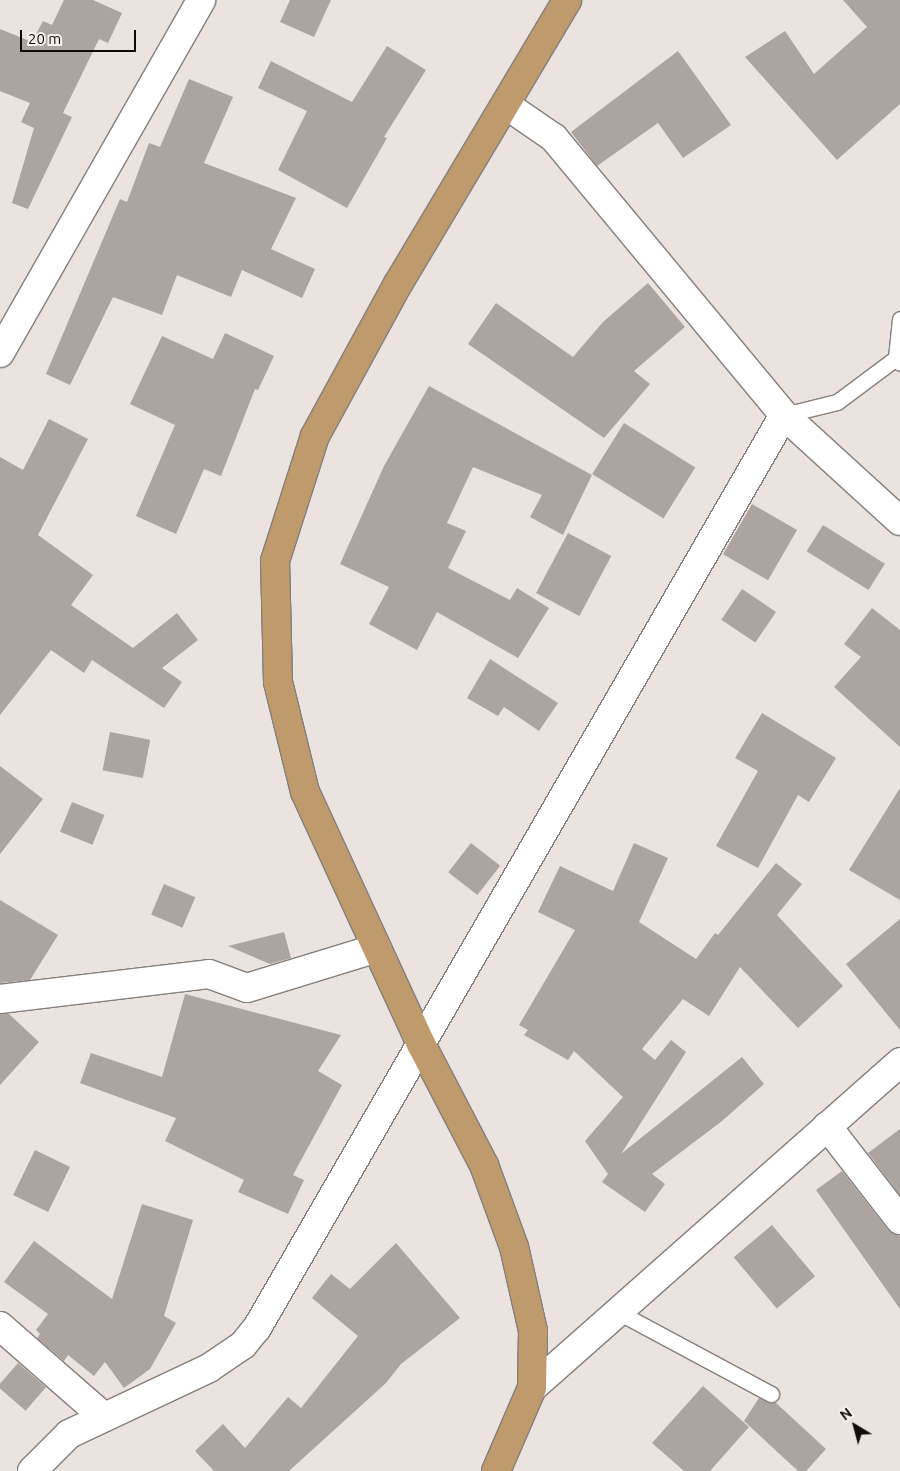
<!DOCTYPE html>
<html>
<head>
<meta charset="utf-8">
<style>
	body { margin:0 }
	#map { position:relative; width:900px; height:1471px; overflow:hidden; background:#eae3df; font-family:Ubuntu,sans-serif }
	div>[style] { position:absolute }
	[style*='--x'] { left:calc(var(--x)*1px); top:calc(var(--y)*1px); width:calc(var(--w)*1px); rotate:calc(var(--a)*1deg) }
	.building>* { inset:0; background:#aba4a0; transform-origin:0 0 }
	.roads { filter:drop-shadow(1px 0 #857f7b) drop-shadow(-1px 0 #857f7b) drop-shadow(0 1px #857f7b) drop-shadow(0 -1px #857f7b) }
	.service>* { height:15px; margin:-7.5px; padding:0 7.5px; transform-origin:7.5px; border-radius:7.5px; background:#fff }
	.minor>* { height:28px; margin:-14px; padding:0 14px; transform-origin:14px; border-radius:14px; background:#fff }
	.trunk>* { height:28px; margin:-14px; padding:0 14px; transform-origin:14px; border-radius:14px; background:#bf9a6c }
	span { translate:-50% -50%; white-space:nowrap; text-align:center; line-height:1.15; -webkit-text-stroke:5px #f7f1ec; paint-order:stroke }
	.north { position:absolute; left:830px; top:1401px; width:50px; height:50px; -webkit-text-stroke:4px #f7f1ec; paint-order:stroke; rotate:323deg; font-size:14px; font-weight:700; line-height:20px; text-align:center; color:#0e0c0a }
	.north::after { content:''; display:block; margin:auto; width:18px; height:22px; background:#0e0c0a; clip-path:polygon(50% 0,100% 100%,50% 72%,0 100%) }
	.scale { position:absolute; left:20px; top:30px; width:116px; height:22px; box-sizing:border-box; border:2px solid #0e0c0a; border-top:0; padding-left:6px; font-size:15px; line-height:18px; white-space:nowrap; color:#0e0c0a; -webkit-text-stroke:4px #f7f1ec; paint-order:stroke }
</style>
</head>
<body>
<div id="map">
	<div class="building">
		<div style="clip-path:polygon(64px 0,93px 0,122px 13px,108px 43px,99px 39px,63px 113px,72px 117px,28px 209px,12px 203px,34px 128px,21px 122px,30px 103px,0 91px,0 29px,32px 42px,43px 21px,52px 25px)"></div>
		<div style="clip-path:polygon(290px 0,331px 0,314px 37px,280px 22px)"></div>
		<div style="clip-path:polygon(843px 0,900px 0,900px 104px,837px 160px,745px 57px,785px 31px,814px 74px,867px 27px)"></div>
		<div style="clip-path:polygon(387px 46px,426px 70px,384px 137px,387px 138px,347px 208px,278px 170px,307px 111px,258px 88px,271px 61px,352px 102px)"></div>
		<div style="clip-path:polygon(678px 51px,731px 125px,683px 158px,658px 123px,597px 166px,571px 132px)"></div>
		<div style="clip-path:polygon(189px 79px,233px 97px,204px 163px,296px 198px,271px 249px,315px 269px,302px 298px,242px 270px,231px 297px,177px 275px,162px 315px,113px 297px,70px 385px,46px 374px,120px 199px,127px 202px,149px 143px,160px 147px)"></div>
		<div style="clip-path:polygon(648px 283px,685px 327px,634px 371px,650px 384px,604px 438px,468px 344px,496px 303px,573px 357px,603px 322px)"></div>
		<div style="clip-path:polygon(225px 333px,274px 356px,258px 390px,255px 389px,221px 476px,204px 469px,176px 534px,136px 516px,175px 425px,130px 404px,162px 336px,213px 359px)"></div>
		<div style="clip-path:polygon(429px 386px,592px 475px,563px 535px,530px 517px,542px 495px,473px 467px,447px 523px,466px 531px,448px 568px,510px 600px,517px 588px,549px 608px,518px 658px,437px 612px,417px 650px,369px 624px,389px 587px,340px 564px,384px 466px)"></div>
		<div style="clip-path:polygon(49px 419px,88px 439px,38px 535px,93px 575px,71px 605px,133px 648px,177px 613px,198px 640px,162px 668px,182px 682px,164px 708px,92px 660px,84px 673px,51px 650px,0 715px,0 457px,23px 470px)"></div>
		<div style="left:624px;top:423px;width:84px;height:60px;rotate:32deg"></div>
		<div style="left:752px;top:504px;width:52px;height:58px;rotate:30deg"></div>
		<div style="left:823px;top:525px;width:73px;height:31px;rotate:32deg"></div>
		<div style="left:568px;top:533px;width:49px;height:68px;rotate:28deg"></div>
		<div style="left:742px;top:589px;width:41px;height:37px;rotate:34deg"></div>
		<div style="clip-path:polygon(872px 608px,900px 630px,900px 747px,834px 687px,861px 657px,844px 644px)"></div>
		<div style="clip-path:polygon(490px 659px,558px 703px,539px 731px,504px 707px,498px 716px,467px 698px)"></div>
		<div style="clip-path:polygon(762px 713px,836px 758px,809px 802px,798px 795px,758px 868px,716px 846px,758px 771px,735px 758px)"></div>
		<div style="left:110px;top:732px;width:41px;height:39px;rotate:11deg"></div>
		<div style="clip-path:polygon(0 766px,43px 799px,0 854px)"></div>
		<div style="clip-path:polygon(900px 788px,900px 900px,849px 870px)"></div>
		<div style="left:72px;top:802px;width:35px;height:32px;rotate:22deg"></div>
		<div style="left:471px;top:843px;width:37px;height:37px;rotate:38deg"></div>
		<div style="clip-path:polygon(634px 843px,668px 858px,639px 922px,696px 959px,715px 933px,718px 935px,776px 863px,802px 884px,777px 915px,843px 986px,798px 1028px,740px 967px,709px 1016px,683px 999px,642px 1049px,655px 1060px,671px 1040px,686px 1052px,621px 1154px,742px 1057px,764px 1084px,722px 1121px,652px 1174px,665px 1184px,645px 1212px,602px 1182px,608px 1174px,585px 1141px,623px 1097px,574px 1051px,568px 1060px,524px 1035px,528px 1030px,519px 1025px,575px 930px,538px 912px,560px 866px,613px 891px)"></div>
		<div style="left:164px;top:884px;width:34px;height:33px;rotate:23deg"></div>
		<div style="clip-path:polygon(0 900px,58px 935px,30px 980px,0 983px)"></div>
		<div style="clip-path:polygon(900px 919px,900px 1030px,846px 964px)"></div>
		<div style="clip-path:polygon(284px 932px,291px 958px,270px 964px,228px 946px)"></div>
		<div style="clip-path:polygon(185px 994px,341px 1035px,318px 1071px,342px 1085px,293px 1175px,304px 1180px,288px 1214px,238px 1192px,244px 1180px,165px 1141px,176px 1118px,80px 1083px,91px 1053px,162px 1077px)"></div>
		<div style="clip-path:polygon(0 1014px,9px 1014px,39px 1042px,0 1085px)"></div>
		<div style="clip-path:polygon(900px 1129px,900px 1195px,868px 1153px)"></div>
		<div style="left:35px;top:1150px;width:39px;height:50px;rotate:26deg"></div>
		<div style="clip-path:polygon(842px 1171px,888px 1230px,900px 1235px,900px 1309px,816px 1190px)"></div>
		<div style="clip-path:polygon(142px 1204px,193px 1220px,164px 1316px,176px 1323px,150px 1369px,124px 1388px,105px 1362px,94px 1376px,68px 1355px,64px 1361px,37px 1338px,40px 1334px,36px 1330px,48px 1314px,4px 1282px,34px 1241px,112px 1299px)"></div>
		<div style="left:772px;top:1225px;width:67px;height:50px;rotate:50deg"></div>
		<div style="clip-path:polygon(396px 1243px,460px 1318px,401px 1364px,386px 1383px,289px 1471px,214px 1471px,195px 1451px,223px 1424px,245px 1448px,288px 1397px,301px 1408px,358px 1336px,312px 1298px,331px 1274px,350px 1289px)"></div>
		<div style="left:18px;top:1363px;width:37px;height:31px;rotate:41deg"></div>
		<div style="clip-path:polygon(703px 1386px,749px 1427px,710px 1471px,684px 1471px,652px 1443px)"></div>
		<div style="clip-path:polygon(759px 1398px,775px 1402px,826px 1449px,806px 1471px,798px 1471px,744px 1421px)"></div>
	</div>
	<div class="roads">
		<div class="service">
			<div style="--x:900;--y:319;--w:39;--a:96"></div>
			<div style="--x:896;--y:358;--w:6;--a:51"></div>
			<div style="--x:784;--y:415;--w:55;--a:-13.8"></div>
			<div style="--x:837;--y:402;--w:79;--a:-36.7"></div>
			<div style="--x:616;--y:1311;--w:176;--a:28.2"></div>
		</div>
		<div class="minor">
			<div style="--x:506;--y:105;--w:58;--a:34.5"></div>
			<div style="--x:554;--y:138;--w:360;--a:50.3"></div>
			<div style="--x:784;--y:415;--w:157;--a:42.4"></div>
			<div style="--x:0;--y:353;--w:406;--a:-60.3"></div>
			<div style="--x:0;--y:999;--w:210;--a:-6.8"></div>
			<div style="--x:209;--y:974;--w:40;--a:20.2"></div>
			<div style="--x:247;--y:988;--w:136;--a:-17.1"></div>
			<div style="--x:827;--y:1126;--w:119;--a:52.2"></div>
			<div style="--x:0;--y:1326;--w:138;--a:41.2"></div>
			<div style="--x:532;--y:1388;--w:492;--a:-41.5"></div>
			<div style="--x:32;--y:1471;--w:52;--a:-45"></div>
			<div style="--x:69;--y:1434;--w:155;--a:-25.2"></div>
			<div style="--x:209;--y:1368;--w:41;--a:-34.1"></div>
			<div style="--x:243;--y:1345;--w:22;--a:-51"></div>
			<div style="--x:257;--y:1328;--w:1054;--a:-60.01"></div>
		</div>
		<div class="trunk">
			<div style="--x:496;--y:1471;--w:90;--a:-66.6"></div>
			<div style="--x:532;--y:1388;--w:57;--a:-89"></div>
			<div style="--x:533;--y:1331;--w:86;--a:-102.7"></div>
			<div style="--x:514;--y:1247;--w:87;--a:-110.1"></div>
			<div style="--x:484;--y:1165;--w:136;--a:-117.5"></div>
			<div style="--x:421;--y:1044;--w:277;--a:-114.7"></div>
			<div style="--x:305;--y:792;--w:113;--a:-103.8"></div>
			<div style="--x:278;--y:682;--w:121;--a:-91.4"></div>
			<div style="--x:275;--y:561;--w:131;--a:-72.3"></div>
			<div style="--x:315;--y:436;--w:173;--a:-61.4"></div>
			<div style="--x:398;--y:284;--w:330;--a:-59.2"></div>
		</div>
	</div>
	<div class="north">N</div>
	<div class="scale">20 m</div>
</div>
</body>
</html>
